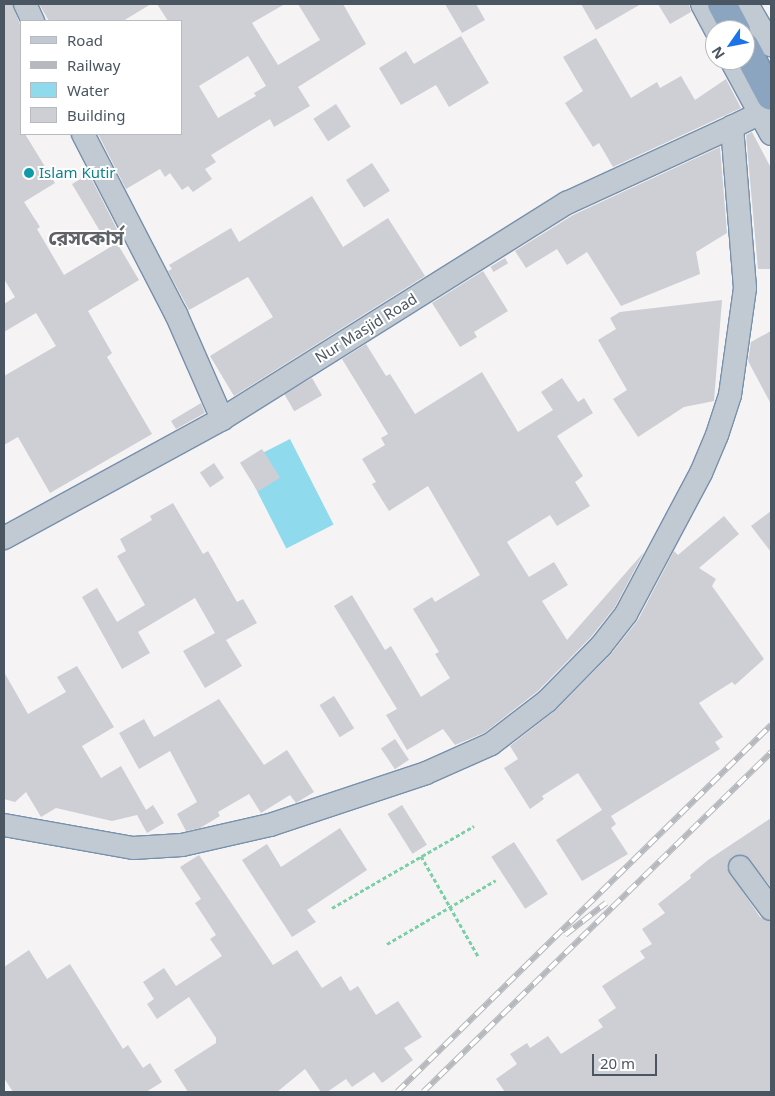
<!DOCTYPE html>
<html>
<head>
<meta charset="utf-8">
<style>
	body { margin:0 }
	#map { position:relative; width:775px; height:1096px; overflow:hidden; background:#f5f3f3; font-family:"Noto Sans","Noto Sans Bengali",sans-serif }
	div>[style] { position:absolute }
	[style*='--x'] { left:calc(var(--x)*1px); top:calc(var(--y)*1px); width:calc(var(--w)*1px); rotate:calc(var(--a)*1deg) }
	.water>* { inset:0; background:#90daee; transform-origin:0 0 }
	.building>* { inset:0; background:#cdcfd5; transform-origin:0 0 }
	.path>* { height:3px; margin-top:-1.5px; transform-origin:0; background:repeating-linear-gradient(90deg,#7ad0a6 0 4px,transparent 0 6.5px) }
	.roads { filter:drop-shadow(1px 0 #7690ad) drop-shadow(-1px 0 #7690ad) drop-shadow(0 1px #7690ad) drop-shadow(0 -1px #7690ad) }
	.minor>* { height:22px; margin:-11px; padding:0 11px; transform-origin:11px; border-radius:11px; background:#c1cad2 }
	.highway>* { height:28px; margin:-14px; padding:0 14px; transform-origin:14px; border-radius:14px; background:#8ba5c1 }
	.rail>* { height:5.5px; margin-top:-2.75px; transform-origin:0; background:repeating-linear-gradient(90deg,#fff 0 11px,#b5b8bd 0 22px); box-sizing:border-box; border-block:1px solid #b5b8bd }
	.dots>* { width:14px; height:14px; translate:-50% -50%; box-sizing:border-box; border:2px solid #fff; border-radius:50% }
	span { translate:-50% -50%; white-space:nowrap; text-align:center; line-height:1.15; -webkit-text-stroke:4px #fff; paint-order:stroke }
	.culture-label { font-size:15px; color:#0d838f }
	.left { translate:0 -50%; text-align:left }
	.street-label { font-size:15px; color:#4a5661 }
	.district-label { font-size:20px; color:#5f6368; font-weight:700 }
	.frame { position:absolute; inset:0; border:5px solid #4a5661; pointer-events:none }
	.legend { position:absolute; left:20px; top:20px; width:162px; height:115px; box-sizing:border-box; background:#fff; border:1px solid #b7bbc0; margin:0; padding:6px 9px; list-style:none; font-size:15px; color:#4a5661 }
	.legend li { display:flex; align-items:center; gap:10px; height:25px }
	.legend b { width:25px; border:1px solid #b7bbc0 }
	.north { position:absolute; left:705px; top:20px; width:50px; height:50px; box-sizing:border-box; background:#fff; border:1px solid #b7bbc0; border-radius:50%; rotate:237deg; font-size:14px; font-weight:700; line-height:20px; text-align:center; color:#4a5661 }
	.north::after { content:''; display:block; margin:auto; width:18px; height:22px; background:#1a73e8; clip-path:polygon(50% 0,100% 100%,50% 72%,0 100%) }
	.scale { position:absolute; left:592px; top:1054px; width:65px; height:22px; box-sizing:border-box; border:2px solid #4a5661; border-top:0; padding-left:6px; font-size:15px; line-height:18px; white-space:nowrap; color:#4a5661; -webkit-text-stroke:4px #fff; paint-order:stroke }
</style>
</head>
<body>
<div id="map">
	<div class="water">
		<div style="left:290px;top:439px;width:96px;height:53px;rotate:63deg"></div>
	</div>
	<div class="building">
		<div style="clip-path:polygon(4px 4px,12px 4px,21px 27px,21px 134px,25px 134px,55px 183px,24px 202px,40px 227px,37px 229px,64px 275px,117px 243px,139px 280px,88px 311px,112px 353px,107px 357px,152px 434px,50px 493px,18px 437px,4px 445px,4px 376px,56px 346px,36px 313px,4px 332px,4px 304px,15px 297px,4px 279px)"></div>
		<div style="clip-path:polygon(39px 4px,151px 4px,123px 21px,49px 21px)"></div>
		<div style="clip-path:polygon(evenodd,157px 4px,285px 4px,252px 23px,278px 65px,320px 40px,298px 4px,343px 4px,366px 44px,298px 87px,310px 106px,274px 127px,270px 119px,211px 155px,216px 162px,205px 169px,212px 179px,193px 192px,188px 186px,182px 190px,170px 173px,165px 177px,160px 169px,126px 189px,98px 134px,181px 134px,181px 21px,168px 21px,157px 4px,248px 56px,266px 86px,254px 93px,256px 96px,218px 118px,199px 86px,248px 56px)"></div>
		<div style="clip-path:polygon(445px 4px,476px 4px,485px 20px,462px 33px)"></div>
		<div style="clip-path:polygon(581px 4px,641px 4px,596px 30px)"></div>
		<div style="clip-path:polygon(658px 4px,689px 4px,691px 12px,670px 24px)"></div>
		<div style="clip-path:polygon(461px 36px,489px 83px,449px 107px,436px 85px,401px 105px,379px 68px,406px 51px,414px 64px)"></div>
		<div style="clip-path:polygon(596px 38px,631px 98px,657px 82px,660px 88px,681px 76px,695px 100px,726px 79px,741px 108px,613px 167px,599px 143px,593px 147px,565px 103px,583px 91px,563px 57px)"></div>
		<div style="left:336px;top:104px;width:27px;height:27px;rotate:57deg"></div>
		<div style="clip-path:polygon(752px 132px,771px 168px,771px 269px,758px 269px,746px 135px)"></div>
		<div style="clip-path:polygon(720px 147px,727px 233px,696px 252px,700px 274px,621px 306px,587px 252px,567px 265px,557px 249px,526px 268px,515px 251px,573px 215px)"></div>
		<div style="left:372px;top:163px;width:33px;height:31px;rotate:57deg"></div>
		<div style="clip-path:polygon(89px 174px,120px 235px,107px 243px,72px 184px)"></div>
		<div style="clip-path:polygon(312px 196px,343px 247px,388px 218px,425px 276px,234px 396px,210px 356px,273px 317px,248px 277px,189px 310px,168px 271px,172px 269px,169px 265px,231px 228px,239px 242px)"></div>
		<div style="left:505px;top:258px;width:6px;height:17px;rotate:59deg"></div>
		<div style="clip-path:polygon(483px 271px,508px 311px,474px 332px,477px 337px,460px 347px,432px 303px)"></div>
		<div style="clip-path:polygon(722px 300px,714px 401px,684px 407px,638px 437px,613px 399px,627px 390px,598px 340px,616px 329px,610px 318px,620px 312px)"></div>
		<div style="clip-path:polygon(771px 331px,771px 404px,748px 361px,751px 342px)"></div>
		<div style="clip-path:polygon(366px 344px,386px 376px,390px 374px,415px 414px,482px 372px,518px 432px,553px 410px,541px 392px,562px 378px,578px 402px,584px 398px,593px 413px,557px 436px,583px 476px,575px 482px,590px 506px,557px 526px,550px 515px,507px 542px,529px 577px,554px 562px,568px 585px,542px 601px,567px 640px,644px 552px,615px 607px,591px 637px,538px 691px,484px 733px,455px 745px,443px 729px,407px 750px,386px 715px,397px 709px,334px 606px,352px 595px,385px 650px,391px 646px,421px 697px,450px 678px,435px 654px,439px 652px,413px 609px,432px 597px,435px 602px,480px 575px,428px 486px,389px 511px,372px 484px,376px 482px,362px 459px,385px 445px,381px 438px,388px 434px,342px 359px)"></div>
		<div style="left:312px;top:378px;width:20px;height:32px;rotate:60deg"></div>
		<div style="clip-path:polygon(201px 403px,205px 413px,176px 429px,171px 421px)"></div>
		<div style="left:262px;top:449px;width:34px;height:26px;rotate:58deg"></div>
		<div style="left:214px;top:463px;width:18px;height:17px;rotate:56deg"></div>
		<div style="clip-path:polygon(173px 503px,203px 554px,208px 551px,237px 602px,243px 599px,257px 623px,226px 640px,242px 666px,205px 688px,183px 651px,215px 633px,195px 598px,138px 632px,150px 653px,122px 669px,82px 597px,97px 588px,117px 622px,145px 605px,117px 556px,126px 551px,120px 539px,152px 520px,150px 516px)"></div>
		<div style="clip-path:polygon(771px 511px,771px 552px,751px 526px)"></div>
		<div style="clip-path:polygon(724px 516px,739px 534px,699px 568px,716px 579px,712px 586px,764px 659px,735px 685px,732px 682px,699px 703px,723px 737px,715px 742px,720px 749px,611px 816px,616px 824px,611px 828px,628px 854px,582px 881px,556px 840px,602px 810px,578px 773px,542px 796px,544px 799px,530px 809px,504px 768px,518px 759px,510px 746px,556px 710px,611px 654px,638px 620px,674px 551px,678px 555px)"></div>
		<div style="clip-path:polygon(77px 666px,114px 727px,82px 746px,101px 778px,121px 766px,146px 810px,153px 805px,164px 823px,147px 833px,137px 815px,112px 821px,56px 808px,41px 817px,26px 792px,15px 802px,4px 799px,4px 672px,28px 714px,66px 692px,57px 677px)"></div>
		<div style="left:334px;top:696px;width:38px;height:17px;rotate:58deg"></div>
		<div style="clip-path:polygon(219px 699px,264px 765px,287px 750px,314px 792px,296px 803px,290px 795px,261px 813px,249px 794px,218px 812px,220px 816px,200px 828px,186px 831px,177px 814px,197px 802px,170px 751px,139px 769px,119px 733px,144px 719px,154px 737px)"></div>
		<div style="left:395px;top:739px;width:25px;height:17px;rotate:56deg"></div>
		<div style="left:402px;top:805px;width:47px;height:17px;rotate:58deg"></div>
		<div style="clip-path:polygon(771px 818px,771px 887px,745px 855px,732px 857px,727px 868px,760px 917px,771px 922px,771px 1092px,505px 1092px,496px 1079px,517px 1064px,510px 1054px,527px 1043px,530px 1048px,548px 1036px,561px 1054px,603px 1027px,598px 1020px,616px 1008px,602px 986px,645px 958px,640px 951px,652px 944px,642px 929px,665px 913px,658px 904px,691px 878px,690px 875px,708px 860px)"></div>
		<div style="clip-path:polygon(340px 828px,367px 870px,307px 910px,316px 922px,292px 937px,242px 860px,267px 844px,281px 867px)"></div>
		<div style="left:514px;top:842px;width:62px;height:27px;rotate:57deg"></div>
		<div style="clip-path:polygon(199px 855px,273px 965px,297px 950px,322px 988px,341px 976px,350px 991px,358px 986px,376px 1015px,398px 1001px,422px 1037px,404px 1048px,413px 1060px,382px 1083px,374px 1072px,352px 1087px,346px 1079px,327px 1092px,321px 1092px,305px 1069px,277px 1092px,188px 1092px,174px 1070px,216px 1043px,216px 1038px,189px 997px,157px 1019px,147px 1004px,154px 999px,143px 982px,164px 968px,176px 986px,222px 956px,210px 939px,216px 935px,195px 903px,201px 899px,180px 867px)"></div>
		<div style="clip-path:polygon(29px 950px,47px 979px,70px 964px,123px 1049px,128px 1045px,143px 1068px,150px 1063px,162px 1082px,146px 1092px,13px 1092px,4px 1078px,4px 967px)"></div>
	</div>
	<div class="path">
		<div style="--x:421;--y:856;--w:115;--a:60.3"></div>
		<div style="--x:332;--y:908;--w:164;--a:-30"></div>
		<div style="--x:387;--y:944;--w:126;--a:-30.4"></div>
	</div>
	<div class="roads">
		<div class="minor">
			<div style="--x:25;--y:4;--w:19;--a:65"></div>
			<div style="--x:702;--y:4;--w:30;--a:62"></div>
			<div style="--x:747;--y:4;--w:48;--a:59.7"></div>
			<div style="--x:731;--y:60;--w:84;--a:61.6"></div>
			<div style="--x:83;--y:134;--w:203;--a:62.7"></div>
			<div style="--x:176;--y:314;--w:115;--a:66.3"></div>
			<div style="--x:4;--y:538;--w:248;--a:-28.6"></div>
			<div style="--x:222;--y:419;--w:407;--a:-32.1"></div>
			<div style="--x:567;--y:203;--w:182;--a:-24.7"></div>
			<div style="--x:4;--y:825;--w:131;--a:10.1"></div>
			<div style="--x:133;--y:848;--w:49;--a:-3.5"></div>
			<div style="--x:182;--y:845;--w:90;--a:-12.8"></div>
			<div style="--x:270;--y:825;--w:164;--a:-18.4"></div>
			<div style="--x:426;--y:773;--w:71;--a:-24"></div>
			<div style="--x:491;--y:744;--w:71;--a:-37.5"></div>
			<div style="--x:547;--y:701;--w:77;--a:-45.5"></div>
			<div style="--x:601;--y:646;--w:41;--a:-52"></div>
			<div style="--x:626;--y:614;--w:160;--a:-62"></div>
			<div style="--x:701;--y:473;--w:41;--a:-67.2"></div>
			<div style="--x:717;--y:435;--w:42;--a:-72"></div>
			<div style="--x:730;--y:395;--w:108;--a:-82"></div>
			<div style="--x:745;--y:288;--w:162;--a:-94.6"></div>
			<div style="--x:732;--y:127;--w:43;--a:-26"></div>
			<div style="--x:740;--y:867;--w:52;--a:53.6"></div>
		</div>
		<div class="highway">
			<div style="--x:722;--y:4;--w:30;--a:62"></div>
			<div style="--x:745;--y:47;--w:55;--a:62"></div>
		</div>
	</div>
	<div class="rail">
		<div style="--x:565;--y:935;--w:52;--a:-38"></div>
		<div style="--x:397;--y:1092;--w:524;--a:-44.46"></div>
		<div style="--x:423;--y:1092;--w:487;--a:-44.3"></div>
	</div>
	<div class="dots">
		<div style="left:29px;top:173px;background:#0f9aa8"></div>
	</div>
	<div class="culture-label">
		<span class="left" style="left:39px;top:173px">Islam Kutir</span>
	</div>
	<div class="street-label">
		<span style="left:366px;top:328px;rotate:-32deg">Nur Masjid Road</span>
	</div>
	<div class="district-label">
		<span style="left:86px;top:237px">রেসকোর্স</span>
	</div>
	<div class="frame"></div>
	<ul class="legend">
	<li><b style="height:6px;background:#c1cad2"></b>Road</li>
	<li><b style="height:6px;background:#b5b8bd"></b>Railway</li>
	<li><b style="height:14px;background:#90daee"></b>Water</li>
	<li><b style="height:14px;background:#cdcfd5"></b>Building</li>
	</ul>
	<div class="north">N</div>
	<div class="scale">20 m</div>
</div>
</body>
</html>
